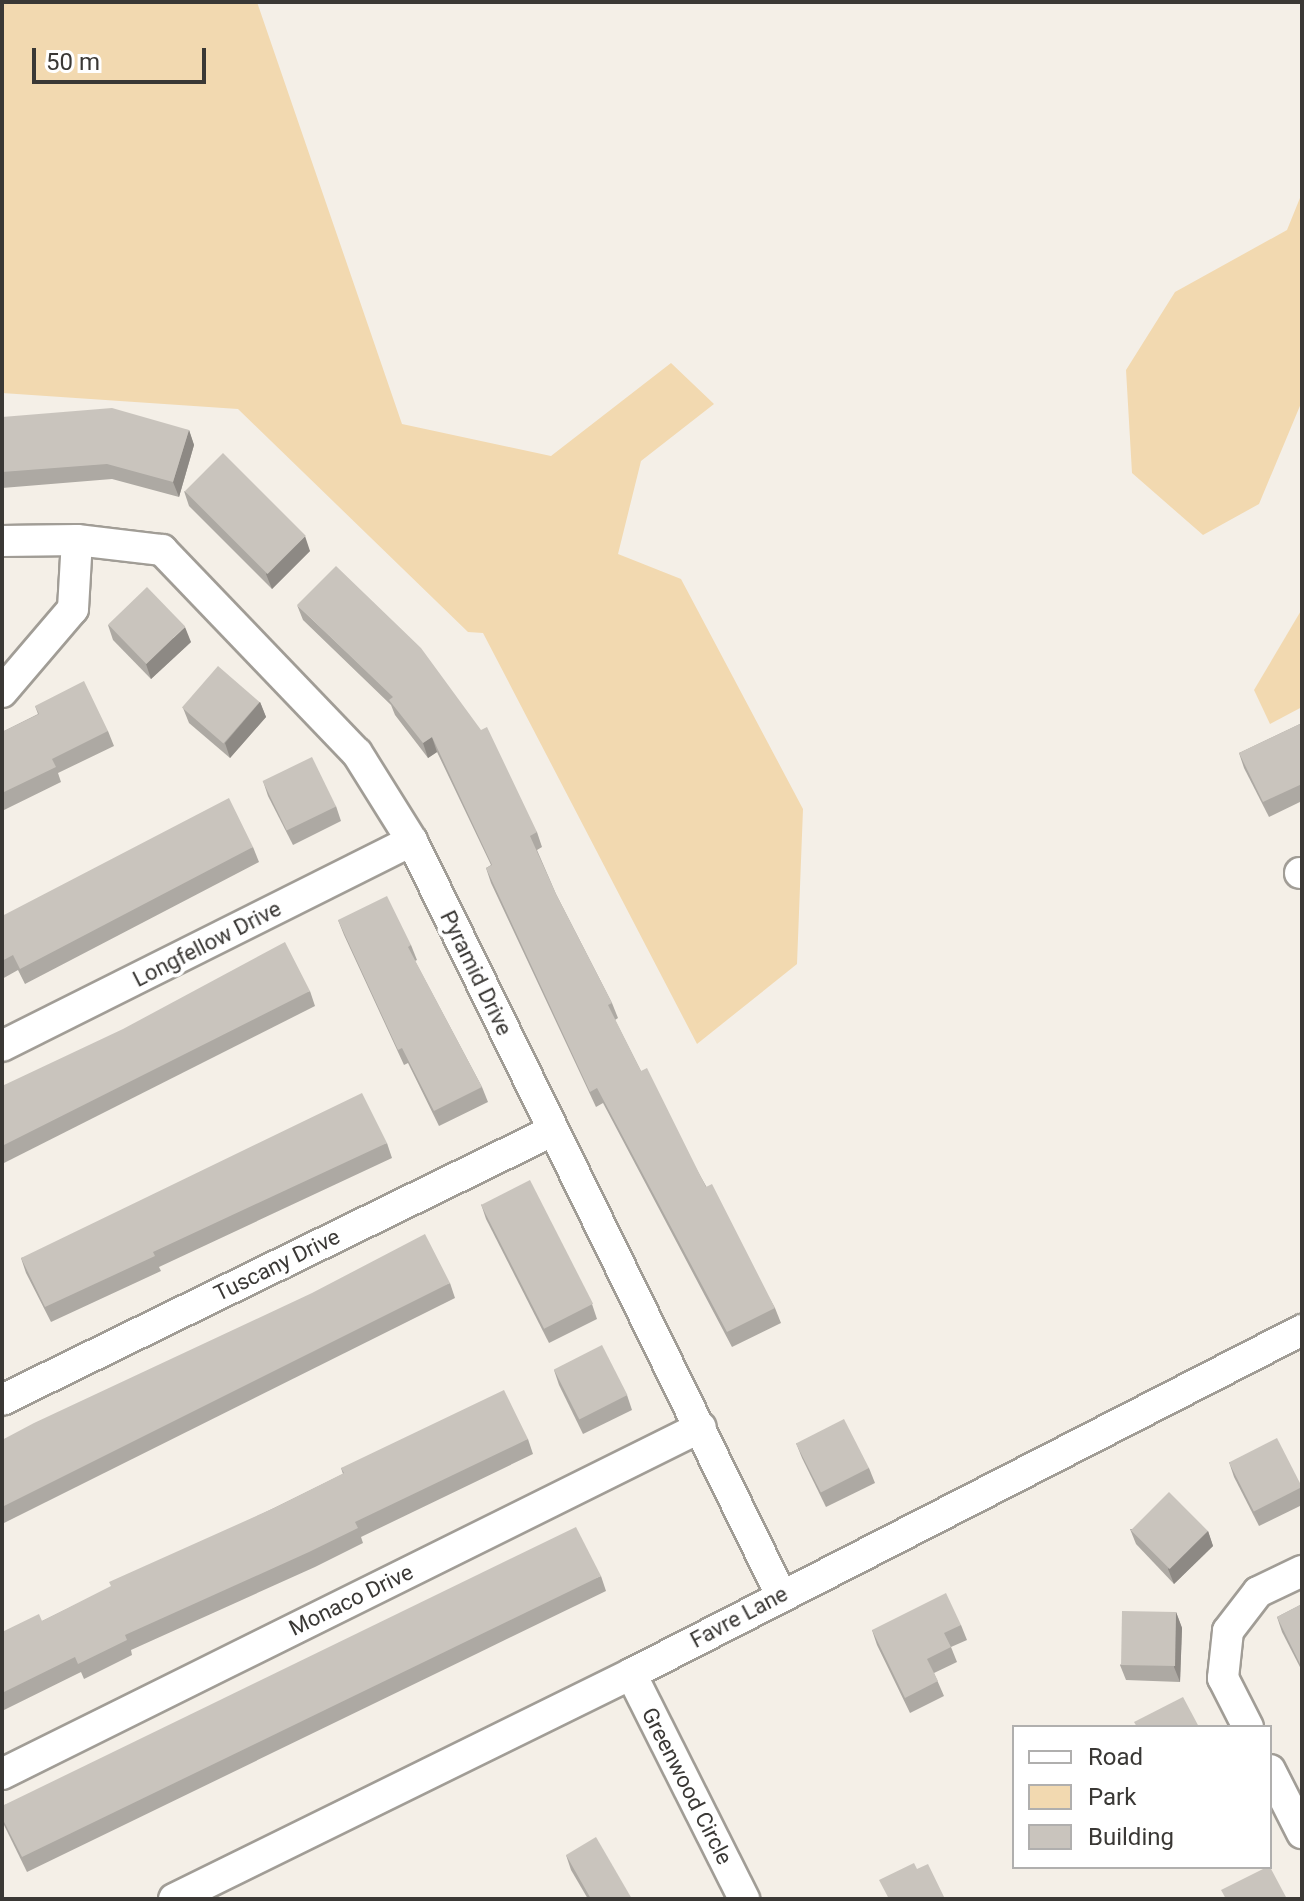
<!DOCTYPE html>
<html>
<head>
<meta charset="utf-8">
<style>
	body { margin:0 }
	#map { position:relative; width:1304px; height:1901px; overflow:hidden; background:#f4efe7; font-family:Roboto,sans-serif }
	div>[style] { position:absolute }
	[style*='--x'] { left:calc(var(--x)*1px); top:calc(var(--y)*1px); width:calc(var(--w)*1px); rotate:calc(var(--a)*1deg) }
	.green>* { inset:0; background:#f2d9b0 }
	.roads { filter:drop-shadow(2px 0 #a19d96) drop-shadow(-2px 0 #a19d96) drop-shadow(0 2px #a19d96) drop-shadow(0 -2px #a19d96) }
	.minor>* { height:30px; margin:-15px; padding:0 15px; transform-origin:15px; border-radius:15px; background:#fff }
	.wall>* { inset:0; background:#ada9a3 }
	.shaded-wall>* { inset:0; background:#8d8984 }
	.building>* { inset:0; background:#c9c4bd; transform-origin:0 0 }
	span { translate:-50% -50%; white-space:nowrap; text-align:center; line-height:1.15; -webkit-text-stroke:8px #fff; paint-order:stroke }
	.street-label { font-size:22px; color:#3a3835 }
	.frame { position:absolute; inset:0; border:4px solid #3a3835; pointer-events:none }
	.legend { position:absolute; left:1012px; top:1725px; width:260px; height:144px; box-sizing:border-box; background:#fff; border:2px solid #b0afae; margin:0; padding:10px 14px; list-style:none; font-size:24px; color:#3a3835 }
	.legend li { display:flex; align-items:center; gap:16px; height:40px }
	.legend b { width:40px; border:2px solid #b0afae }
	.scale { position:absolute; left:32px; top:48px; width:174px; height:36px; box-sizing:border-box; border:4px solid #3a3835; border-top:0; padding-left:10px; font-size:24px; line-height:28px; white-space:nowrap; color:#3a3835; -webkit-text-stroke:6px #fff; paint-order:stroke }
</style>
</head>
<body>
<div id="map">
	<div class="green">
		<div style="clip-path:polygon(2px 2px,257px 2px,402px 424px,551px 456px,671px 363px,714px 404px,641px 461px,618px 554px,681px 579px,803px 809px,797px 964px,697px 1044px,483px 633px,468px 632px,238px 409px,2px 393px)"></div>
		<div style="clip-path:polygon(1302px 193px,1302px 401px,1259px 504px,1203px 535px,1132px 473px,1126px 370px,1175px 292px,1287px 230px)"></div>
		<div style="clip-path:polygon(1302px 609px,1302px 707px,1270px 724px,1254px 690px)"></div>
	</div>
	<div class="roads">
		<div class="minor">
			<div style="--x:2;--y:541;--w:75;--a:-0.8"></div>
			<div style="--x:77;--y:540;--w:86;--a:6.7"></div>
			<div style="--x:162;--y:550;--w:281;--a:46.2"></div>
			<div style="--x:357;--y:753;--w:104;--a:58"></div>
			<div style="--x:412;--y:841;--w:839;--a:63.92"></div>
			<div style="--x:2;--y:692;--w:109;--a:-49.5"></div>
			<div style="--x:73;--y:609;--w:69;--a:-86.7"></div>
			<div style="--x:1300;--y:873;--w:2;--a:0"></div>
			<div style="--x:2;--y:1046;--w:458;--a:-26.6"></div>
			<div style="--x:2;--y:1400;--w:612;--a:-26.06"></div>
			<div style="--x:631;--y:1674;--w:252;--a:63.3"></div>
			<div style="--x:1248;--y:1727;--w:55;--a:-117"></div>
			<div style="--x:1223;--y:1678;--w:47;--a:-83.9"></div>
			<div style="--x:1228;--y:1631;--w:49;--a:-52.4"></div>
			<div style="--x:1258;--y:1592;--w:49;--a:-25.5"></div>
			<div style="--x:1270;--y:1770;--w:71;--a:63.1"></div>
			<div style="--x:2;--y:1774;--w:780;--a:-26.4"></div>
			<div style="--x:174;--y:1899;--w:509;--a:-26.21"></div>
			<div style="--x:631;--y:1674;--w:754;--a:-27.14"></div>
		</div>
	</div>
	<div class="wall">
		<div style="clip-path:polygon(2px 417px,189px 430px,194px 445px,179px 497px,112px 479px,2px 488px)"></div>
		<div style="clip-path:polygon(184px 491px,310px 551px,272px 589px,189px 506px)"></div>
		<div style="clip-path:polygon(297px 605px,537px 832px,542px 847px,537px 850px,556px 894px,612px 1003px,618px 1018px,615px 1020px,641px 1071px,775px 1308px,781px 1323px,732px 1347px,603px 1103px,596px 1107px,491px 883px,486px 868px,491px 865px,437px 752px,428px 758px,395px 715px,391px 705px,303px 620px)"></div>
		<div style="clip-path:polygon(108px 625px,191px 642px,151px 679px,113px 640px)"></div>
		<div style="clip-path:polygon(260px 702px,266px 717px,230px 758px,189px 723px,183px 708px)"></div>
		<div style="clip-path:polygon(35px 706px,108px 731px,114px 746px,58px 773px,61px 782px,2px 811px,2px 732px,38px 714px)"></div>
		<div style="clip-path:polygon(1302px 723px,1302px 801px,1269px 817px,1244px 768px,1239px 753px)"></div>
		<div style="clip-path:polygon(263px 781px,336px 806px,341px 821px,293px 845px,268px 796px)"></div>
		<div style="clip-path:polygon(253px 847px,259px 862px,25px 984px,18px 970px,2px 979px,2px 916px)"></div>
		<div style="clip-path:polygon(338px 920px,411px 945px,417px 960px,415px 961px,482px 1087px,488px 1102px,439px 1126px,408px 1063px,404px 1065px,344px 935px)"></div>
		<div style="clip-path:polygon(310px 991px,315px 1006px,2px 1164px,2px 1086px)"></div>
		<div style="clip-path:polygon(387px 1143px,392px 1158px,159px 1267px,161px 1271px,51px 1322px,26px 1273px,21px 1258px)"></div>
		<div style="clip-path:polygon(481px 1204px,592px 1304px,597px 1319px,549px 1343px,486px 1219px)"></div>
		<div style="clip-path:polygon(450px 1283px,455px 1298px,2px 1524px,2px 1440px)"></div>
		<div style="clip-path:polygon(554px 1370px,627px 1395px,632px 1410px,583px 1434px,559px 1385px)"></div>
		<div style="clip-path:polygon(528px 1439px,533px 1454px,361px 1537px,363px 1543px,315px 1567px,131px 1650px,132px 1655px,84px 1679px,81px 1672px,2px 1711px,2px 1632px,42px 1621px,274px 1508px,343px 1474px,341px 1468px)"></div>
		<div style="clip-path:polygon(796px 1443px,869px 1468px,875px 1483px,826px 1507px,802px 1458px)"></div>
		<div style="clip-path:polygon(1229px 1462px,1302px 1487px,1302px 1505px,1259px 1526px,1234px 1477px)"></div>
		<div style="clip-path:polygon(1130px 1529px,1208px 1531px,1213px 1546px,1174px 1584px,1136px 1544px)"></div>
		<div style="clip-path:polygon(601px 1576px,606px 1591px,27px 1872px,3px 1823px,2px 1806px)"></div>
		<div style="clip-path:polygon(1302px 1604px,1302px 1671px,1282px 1632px,1277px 1617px)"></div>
		<div style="clip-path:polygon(1176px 1612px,1182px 1628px,1180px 1682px,1126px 1680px,1120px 1665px)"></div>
		<div style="clip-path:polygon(961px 1625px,967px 1640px,951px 1647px,957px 1662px,934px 1673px,944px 1696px,910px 1713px,877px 1645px,872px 1630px)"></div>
		<div style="clip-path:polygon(566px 1855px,632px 1899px,588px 1899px,571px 1870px)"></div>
	</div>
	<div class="shaded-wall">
		<div style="clip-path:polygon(189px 430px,194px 445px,179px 497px,173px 482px)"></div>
		<div style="clip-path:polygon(305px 536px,310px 551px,272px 589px,266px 574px)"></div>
		<div style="clip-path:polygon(185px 627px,191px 642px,151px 679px,146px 664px)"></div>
		<div style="clip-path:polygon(260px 702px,266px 717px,230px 758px,225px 743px)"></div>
		<div style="clip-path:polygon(432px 737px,437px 752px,428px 758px,423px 743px)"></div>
		<div style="clip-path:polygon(1208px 1531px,1213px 1546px,1174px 1584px,1168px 1569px)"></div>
		<div style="clip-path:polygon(1176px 1612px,1182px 1628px,1180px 1682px,1174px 1667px)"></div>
	</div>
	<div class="building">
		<div style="clip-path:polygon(112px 408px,189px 430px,173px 482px,107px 464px,2px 472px,2px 417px)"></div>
		<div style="left:223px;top:453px;width:117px;height:54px;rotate:45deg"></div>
		<div style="clip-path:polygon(336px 566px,421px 648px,481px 730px,487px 727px,537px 832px,530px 836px,556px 894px,612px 1003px,608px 1005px,641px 1071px,647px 1068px,706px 1187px,712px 1184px,775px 1308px,727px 1332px,597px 1088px,590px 1092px,486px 868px,492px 865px,432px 737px,423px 743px,389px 700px,393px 697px,297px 605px)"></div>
		<div style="left:147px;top:587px;width:55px;height:54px;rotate:46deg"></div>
		<div style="left:218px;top:666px;width:55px;height:55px;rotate:41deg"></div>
		<div style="clip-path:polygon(84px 681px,108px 731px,52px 759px,56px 767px,2px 793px,2px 732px,39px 714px,35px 706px)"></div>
		<div style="clip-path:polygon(1302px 723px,1302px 784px,1263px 802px,1239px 753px)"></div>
		<div style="left:312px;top:757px;width:55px;height:55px;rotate:64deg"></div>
		<div style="clip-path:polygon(229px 798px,253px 847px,20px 969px,13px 955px,2px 961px,2px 916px)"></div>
		<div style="clip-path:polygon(387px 896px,411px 945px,408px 947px,482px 1087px,434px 1111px,402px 1048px,398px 1050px,338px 920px)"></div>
		<div style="clip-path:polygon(285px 942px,310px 991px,2px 1146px,2px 1086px,123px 1029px)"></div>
		<div style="clip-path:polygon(362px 1093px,387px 1143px,153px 1252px,155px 1256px,45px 1307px,21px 1258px)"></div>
		<div style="left:530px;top:1180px;width:139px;height:55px;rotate:63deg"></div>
		<div style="clip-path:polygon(425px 1234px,450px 1283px,2px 1507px,2px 1440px,34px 1423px,312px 1293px)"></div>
		<div style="left:602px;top:1345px;width:56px;height:54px;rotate:63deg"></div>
		<div style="clip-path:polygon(504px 1390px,528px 1439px,355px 1522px,358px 1528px,309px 1552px,125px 1635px,127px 1640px,78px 1664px,75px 1657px,2px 1693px,2px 1632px,39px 1614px,42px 1621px,111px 1586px,109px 1582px,274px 1508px,344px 1473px,341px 1468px)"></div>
		<div style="left:844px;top:1419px;width:55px;height:54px;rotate:63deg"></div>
		<div style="left:1277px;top:1438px;width:55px;height:54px;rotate:63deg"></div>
		<div style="left:1169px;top:1492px;width:55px;height:54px;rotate:45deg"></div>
		<div style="clip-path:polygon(576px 1527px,601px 1576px,22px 1857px,2px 1818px,2px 1806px)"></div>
		<div style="clip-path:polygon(946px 1593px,961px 1625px,944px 1633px,951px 1647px,927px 1659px,938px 1681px,905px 1698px,872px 1630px)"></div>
		<div style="clip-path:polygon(1302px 1604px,1302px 1665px,1301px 1666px,1277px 1617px)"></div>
		<div style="left:1122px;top:1611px;width:54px;height:54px;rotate:1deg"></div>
		<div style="clip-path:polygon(1183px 1697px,1199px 1727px,1137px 1727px,1134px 1722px)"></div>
		<div style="clip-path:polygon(596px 1837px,632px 1899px,591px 1899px,566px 1855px)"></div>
		<div style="clip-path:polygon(914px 1863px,917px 1869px,928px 1864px,945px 1899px,889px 1899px,879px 1880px)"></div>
		<div style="clip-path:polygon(1267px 1867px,1270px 1867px,1287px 1899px,1226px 1899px,1221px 1890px)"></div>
	</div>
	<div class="street-label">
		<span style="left:207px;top:944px;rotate:-27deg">Longfellow Drive</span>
		<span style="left:476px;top:973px;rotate:64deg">Pyramid Drive</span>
		<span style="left:277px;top:1265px;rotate:-26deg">Tuscany Drive</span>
		<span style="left:351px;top:1600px;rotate:-26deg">Monaco Drive</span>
		<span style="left:739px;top:1617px;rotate:-28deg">Favre Lane</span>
		<span style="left:687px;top:1786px;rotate:63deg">Greenwood Circle</span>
	</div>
	<div class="frame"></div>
	<ul class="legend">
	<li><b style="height:10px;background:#fff"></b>Road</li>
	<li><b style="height:22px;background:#f2d9b0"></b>Park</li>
	<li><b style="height:22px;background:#c9c4bd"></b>Building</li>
	</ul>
	<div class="scale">50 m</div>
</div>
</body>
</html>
